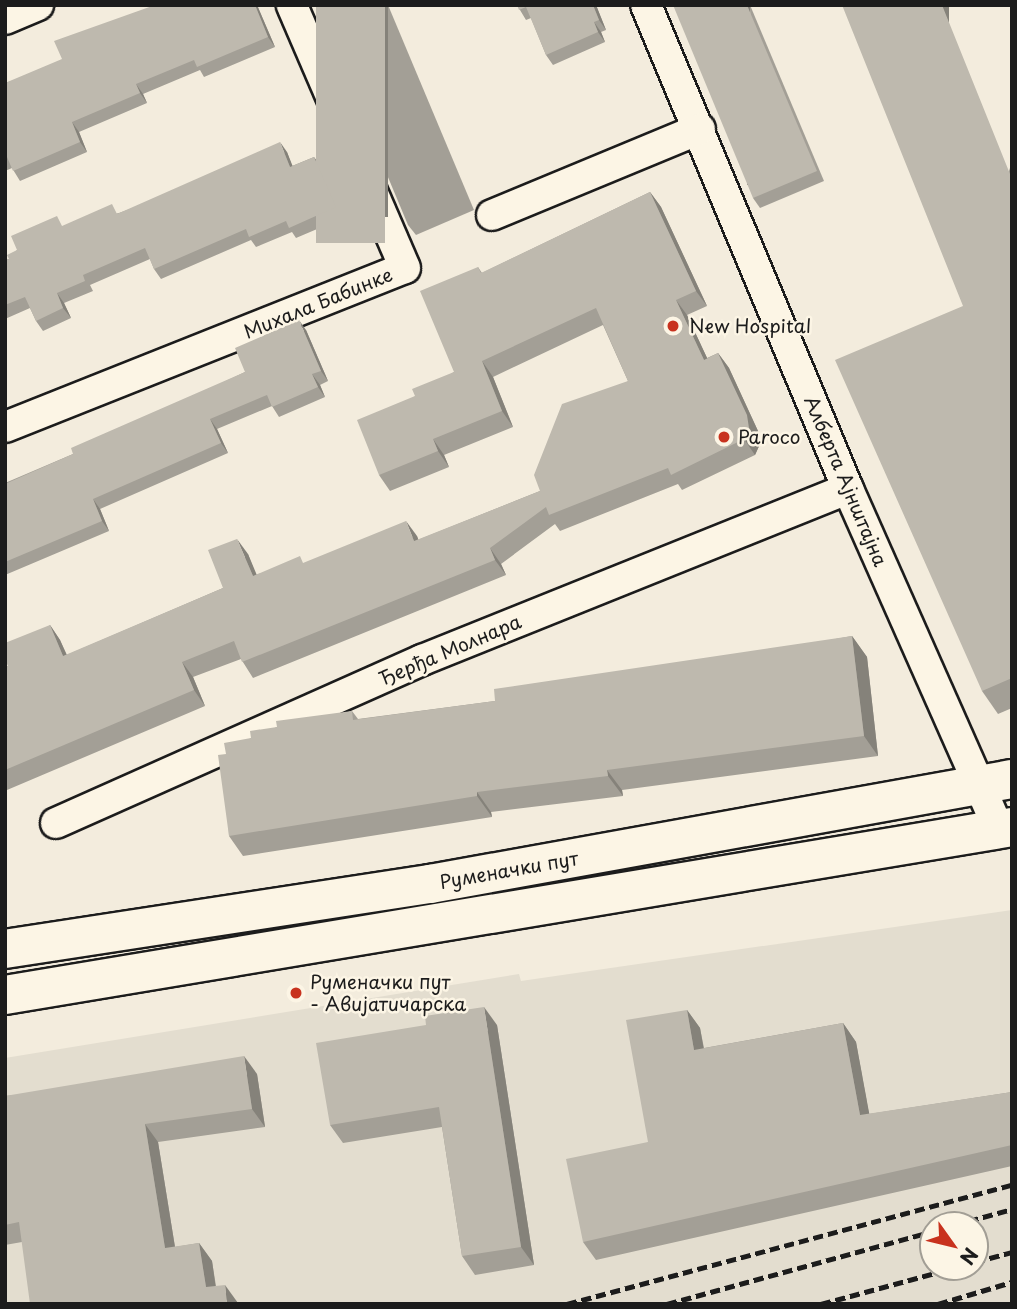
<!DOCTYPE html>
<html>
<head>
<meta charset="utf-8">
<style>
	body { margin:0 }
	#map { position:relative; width:1017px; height:1309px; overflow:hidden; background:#f3ecdd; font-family:"Playpen Sans",sans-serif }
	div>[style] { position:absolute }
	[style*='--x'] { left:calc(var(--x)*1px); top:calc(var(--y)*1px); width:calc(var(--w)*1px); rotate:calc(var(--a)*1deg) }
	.built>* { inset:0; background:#e3ddcf }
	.roads { filter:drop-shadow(2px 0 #1c1c1c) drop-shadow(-2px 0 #1c1c1c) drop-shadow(0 2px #1c1c1c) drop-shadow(0 -2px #1c1c1c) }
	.street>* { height:30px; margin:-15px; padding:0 15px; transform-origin:15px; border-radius:15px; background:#fcf5e5 }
	.secondary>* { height:38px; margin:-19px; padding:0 19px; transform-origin:19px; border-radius:19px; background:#fcf5e5 }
	.rail>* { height:5px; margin-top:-2.5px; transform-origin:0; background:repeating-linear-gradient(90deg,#1c1c1c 0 10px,transparent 0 15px) }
	.wall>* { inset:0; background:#a39f96 }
	.shaded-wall>* { inset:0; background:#85827a; transform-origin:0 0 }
	.building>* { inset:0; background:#beb9ae; transform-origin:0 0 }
	.dots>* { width:19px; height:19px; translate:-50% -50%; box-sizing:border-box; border:4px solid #fcf5e5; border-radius:50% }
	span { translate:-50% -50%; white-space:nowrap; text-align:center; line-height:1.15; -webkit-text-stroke:5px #fcf5e5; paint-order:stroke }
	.street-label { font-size:19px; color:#1c1c1c }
	.poi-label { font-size:19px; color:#1c1c1c }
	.left { translate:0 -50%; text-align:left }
	.frame { position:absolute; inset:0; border:7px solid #1c1c1c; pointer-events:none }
	.north { position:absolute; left:919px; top:1211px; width:70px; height:70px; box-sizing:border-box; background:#fcf5e5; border:2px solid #a29e95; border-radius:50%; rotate:124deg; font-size:19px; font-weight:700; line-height:28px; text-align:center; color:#1c1c1c }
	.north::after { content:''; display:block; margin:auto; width:24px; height:32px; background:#c8321e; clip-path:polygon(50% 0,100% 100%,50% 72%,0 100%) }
</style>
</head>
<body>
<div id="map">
	<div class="built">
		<div style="clip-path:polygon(evenodd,1012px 910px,1012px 1304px,5px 1304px,5px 1058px,519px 974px,521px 981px,1012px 910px,933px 1225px,975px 1225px,975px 1267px,933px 1267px,933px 1225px)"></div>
	</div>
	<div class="roads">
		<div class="street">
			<div style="--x:646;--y:5;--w:524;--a:67.35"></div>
			<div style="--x:848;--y:489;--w:373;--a:66.1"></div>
			<div style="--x:5;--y:19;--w:36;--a:-23"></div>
			<div style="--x:492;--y:215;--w:225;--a:-22.5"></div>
			<div style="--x:5;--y:427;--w:430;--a:-21.7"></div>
			<div style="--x:405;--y:268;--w:286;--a:-113.3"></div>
			<div style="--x:56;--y:823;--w:401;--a:-24"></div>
			<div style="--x:422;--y:660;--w:459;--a:-21.9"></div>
		</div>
		<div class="secondary">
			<div style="--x:5;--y:949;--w:430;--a:-8.7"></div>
			<div style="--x:430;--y:884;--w:591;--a:-10.23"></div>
			<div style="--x:5;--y:995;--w:1021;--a:-9.47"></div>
		</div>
	</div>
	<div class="rail">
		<div style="--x:954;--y:1225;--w:60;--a:-15.4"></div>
		<div style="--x:975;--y:1262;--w:38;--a:-15"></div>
		<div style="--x:567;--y:1304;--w:461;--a:-15"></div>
		<div style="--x:667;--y:1304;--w:276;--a:-15.3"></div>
		<div style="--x:821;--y:1304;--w:141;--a:-15.2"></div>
		<div style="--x:938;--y:1304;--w:77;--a:-16.6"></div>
	</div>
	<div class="wall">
		<div style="clip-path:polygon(257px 5px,275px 47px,204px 77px,200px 70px,143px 94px,147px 103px,79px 132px,87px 152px,20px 181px,12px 168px,5px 171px,5px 83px)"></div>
		<div style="clip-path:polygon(316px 5px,388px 5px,474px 210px,416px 235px,408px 225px)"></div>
		<div style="clip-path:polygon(517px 5px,596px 5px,606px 30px,601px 32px,605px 42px,553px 65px,546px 55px,531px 18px,526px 20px)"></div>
		<div style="clip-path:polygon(750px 5px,824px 181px,760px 208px,753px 198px)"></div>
		<div style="clip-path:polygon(287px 152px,292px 166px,314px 157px,321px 167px,343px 218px,296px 238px,292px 232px,256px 247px,251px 240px,161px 279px,154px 269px,150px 259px,90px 285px,93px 291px,64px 303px,71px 318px,43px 331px,36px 321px,30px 308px,5px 319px,5px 260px,9px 259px,17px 250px,64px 226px,119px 213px)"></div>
		<div style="clip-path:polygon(1012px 162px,1012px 708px,998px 714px,982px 691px,963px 306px)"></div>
		<div style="clip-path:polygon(650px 192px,661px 207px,707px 306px,687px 315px,707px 358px,718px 353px,729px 368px,758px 431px,760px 444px,755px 455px,682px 490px,678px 484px,560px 531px,555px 524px,501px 564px,506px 575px,253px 678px,241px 659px,193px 677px,205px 706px,7px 790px,5px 787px,5px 667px,8px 666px,50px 625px,60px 640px,67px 655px,223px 588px,248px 554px,256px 575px,417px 536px,418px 540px,540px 491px,628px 381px,603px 325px,493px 377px,513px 427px,444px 455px,449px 467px,390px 491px,379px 475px,415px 396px,454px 372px,478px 267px,482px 273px)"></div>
		<div style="clip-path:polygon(306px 330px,328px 381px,320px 385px,325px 397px,279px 417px,272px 406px,217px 429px,228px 453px,100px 509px,109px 531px,5px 575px,5px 483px,73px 454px,245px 372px)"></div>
		<div style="clip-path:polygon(852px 636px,867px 657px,878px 756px,622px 790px,623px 796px,491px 812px,492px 817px,243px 856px,229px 836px,226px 754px,251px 738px,277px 727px,352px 711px,358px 719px,495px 701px)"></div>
		<div style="clip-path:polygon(687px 1010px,700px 1028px,704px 1048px,843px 1023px,856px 1042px,869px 1114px,1012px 1092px,1012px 1166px,596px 1260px,583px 1242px,648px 1142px)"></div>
		<div style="clip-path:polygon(497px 1025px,534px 1265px,475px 1275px,462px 1256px,442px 1127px,343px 1143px,330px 1125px)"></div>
		<div style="clip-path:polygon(257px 1074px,265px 1127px,158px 1142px,175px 1247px,199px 1243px,212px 1261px,216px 1286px,238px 1303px,22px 1242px,5px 1245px,5px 1096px)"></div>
	</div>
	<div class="shaded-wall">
		<div style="clip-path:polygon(255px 5px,257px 5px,275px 47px,268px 37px)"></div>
		<div style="left:385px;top:5px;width:3px;height:212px"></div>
		<div style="clip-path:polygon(593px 5px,596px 5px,606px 30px,599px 20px)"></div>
		<div style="left:747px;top:5px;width:3px;height:180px"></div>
		<div style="left:942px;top:5px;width:7px;height:188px"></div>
		<div style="clip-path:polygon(594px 22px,601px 32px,605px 42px,598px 32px)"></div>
		<div style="clip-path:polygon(136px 84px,143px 94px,147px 103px,140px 93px)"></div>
		<div style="clip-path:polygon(72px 122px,79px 132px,87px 152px,80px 142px)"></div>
		<div style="clip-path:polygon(280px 142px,287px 152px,297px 177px,290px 167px)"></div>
		<div style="clip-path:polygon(314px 157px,321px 167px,343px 218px,336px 207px)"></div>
		<div style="clip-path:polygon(650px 192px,661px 207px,707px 306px,696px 291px)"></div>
		<div style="clip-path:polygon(57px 293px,64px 303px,71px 318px,63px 308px)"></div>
		<div style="clip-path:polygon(676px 300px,687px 315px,715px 375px,704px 360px)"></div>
		<div style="clip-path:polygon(299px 320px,306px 330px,328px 381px,321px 371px)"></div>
		<div style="clip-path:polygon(718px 353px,729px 368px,758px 431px,760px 444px,755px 455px,744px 439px)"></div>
		<div style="clip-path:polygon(482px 361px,493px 377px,513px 427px,502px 411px)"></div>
		<div style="clip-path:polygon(312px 374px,320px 385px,325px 397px,318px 387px)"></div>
		<div style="clip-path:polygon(210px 419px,217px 429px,228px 453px,221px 443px)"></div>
		<div style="clip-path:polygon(433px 439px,444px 455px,449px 467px,438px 451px)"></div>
		<div style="clip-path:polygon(93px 499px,100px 509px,109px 531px,102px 521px)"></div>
		<div style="clip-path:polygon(406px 521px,417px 536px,425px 557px,414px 541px)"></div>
		<div style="clip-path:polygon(237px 539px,248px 554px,264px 592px,253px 576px)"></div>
		<div style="clip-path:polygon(490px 548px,501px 564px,506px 575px,495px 560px)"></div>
		<div style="clip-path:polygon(50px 625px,60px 640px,74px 672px,63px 656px)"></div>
		<div style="clip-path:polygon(852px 636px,867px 657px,878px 756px,864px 736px)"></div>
		<div style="clip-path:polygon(182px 662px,193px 677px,205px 706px,194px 690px)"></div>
		<div style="clip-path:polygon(607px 770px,622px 790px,623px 796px,608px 776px)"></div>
		<div style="clip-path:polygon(477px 792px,491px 812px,492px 817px,477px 796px)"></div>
		<div style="clip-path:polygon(484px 1007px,497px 1025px,534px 1265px,521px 1247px)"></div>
		<div style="clip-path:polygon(687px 1010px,700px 1028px,707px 1068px,694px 1050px)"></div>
		<div style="clip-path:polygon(843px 1023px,856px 1042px,873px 1134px,860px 1115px)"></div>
		<div style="clip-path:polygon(244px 1056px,257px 1074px,265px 1127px,252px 1109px)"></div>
		<div style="clip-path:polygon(145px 1124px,158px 1142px,178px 1266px,165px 1248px)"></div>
		<div style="clip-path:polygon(199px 1243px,212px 1261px,218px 1304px,206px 1287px)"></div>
		<div style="clip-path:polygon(225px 1285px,238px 1303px,238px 1304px,227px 1304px)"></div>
	</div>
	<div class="building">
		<div style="clip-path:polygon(155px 5px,255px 5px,268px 37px,197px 67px,194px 60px,136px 84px,140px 93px,72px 122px,80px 142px,13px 171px,7px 157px,5px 158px,5px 83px,62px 59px,54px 41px)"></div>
		<div style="left:316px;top:5px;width:69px;height:238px"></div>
		<div style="clip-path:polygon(517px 5px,593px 5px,599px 20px,594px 22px,598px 32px,546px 55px,526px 7px,519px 10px)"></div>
		<div style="clip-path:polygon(673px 5px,747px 5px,817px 171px,753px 198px)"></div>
		<div style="clip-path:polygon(842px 5px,942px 5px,1012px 179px,1012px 678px,982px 691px,835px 360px,963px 306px)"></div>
		<div style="clip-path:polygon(280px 142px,290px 167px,314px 157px,336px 207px,289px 228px,286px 221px,249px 237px,246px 229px,154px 269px,145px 248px,83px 275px,85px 281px,57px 293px,63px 308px,36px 321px,25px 297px,5px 305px,5px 260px,9px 259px,7px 255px,17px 250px,11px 236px,57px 216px,62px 226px,112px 204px,117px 214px)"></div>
		<div style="clip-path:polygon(650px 192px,696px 291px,676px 300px,704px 360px,718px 353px,747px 415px,749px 428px,744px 439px,671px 475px,668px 468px,549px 515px,546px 507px,490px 548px,495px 560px,242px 662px,234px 641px,182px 662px,194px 690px,5px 770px,5px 667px,8px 666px,5px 660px,5px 643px,50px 625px,63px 656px,223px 588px,208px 550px,237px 539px,253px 576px,300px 556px,303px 563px,406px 521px,414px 541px,540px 491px,534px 475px,562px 404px,628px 381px,596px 308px,482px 361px,502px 411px,433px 439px,438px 451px,379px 475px,357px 420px,415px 396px,412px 389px,454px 372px,420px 291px,478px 267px,481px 273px)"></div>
		<div style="clip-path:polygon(299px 320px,321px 371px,312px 374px,318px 387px,272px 407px,267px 395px,210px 419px,221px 443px,93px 499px,102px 521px,5px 562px,5px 484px,73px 454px,71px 448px,245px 372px,235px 348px)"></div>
		<div style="clip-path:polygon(852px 636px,864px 736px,607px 770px,608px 776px,477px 792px,477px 796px,229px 836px,218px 755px,226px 754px,224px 743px,251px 738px,250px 731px,277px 727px,276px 721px,352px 711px,353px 720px,495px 701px,494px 689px)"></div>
		<div style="clip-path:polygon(484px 1007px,521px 1247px,462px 1256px,439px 1107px,330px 1125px,316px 1043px,426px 1025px,425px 1016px)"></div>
		<div style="clip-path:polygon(687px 1010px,694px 1050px,843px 1023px,860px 1115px,1012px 1092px,1012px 1145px,583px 1242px,566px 1159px,648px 1142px,626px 1020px)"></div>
		<div style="clip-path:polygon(244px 1056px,252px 1109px,145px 1124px,165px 1248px,199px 1243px,206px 1287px,225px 1285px,227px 1304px,30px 1304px,19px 1222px,5px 1225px,5px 1096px)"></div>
	</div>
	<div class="dots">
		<div style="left:673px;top:326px;background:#c8321e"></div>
		<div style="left:724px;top:437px;background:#c8321e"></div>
		<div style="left:296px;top:993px;background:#c8321e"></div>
	</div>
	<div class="street-label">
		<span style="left:318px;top:303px;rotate:-22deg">Михала Бабинке</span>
		<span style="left:846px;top:481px;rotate:67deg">Алберта Ајнштајна</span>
		<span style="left:450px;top:650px;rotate:-23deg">Ђерђа Молнара</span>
		<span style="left:509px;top:870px;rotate:-10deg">Руменачки пут</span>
	</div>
	<div class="poi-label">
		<span class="left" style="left:689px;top:326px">New Hospital</span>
		<span class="left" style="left:738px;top:437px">Paroco</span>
		<span class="left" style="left:310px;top:993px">Руменачки пут<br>- Авијатичарска</span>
	</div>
	<div class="frame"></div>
	<div class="north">N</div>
</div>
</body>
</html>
